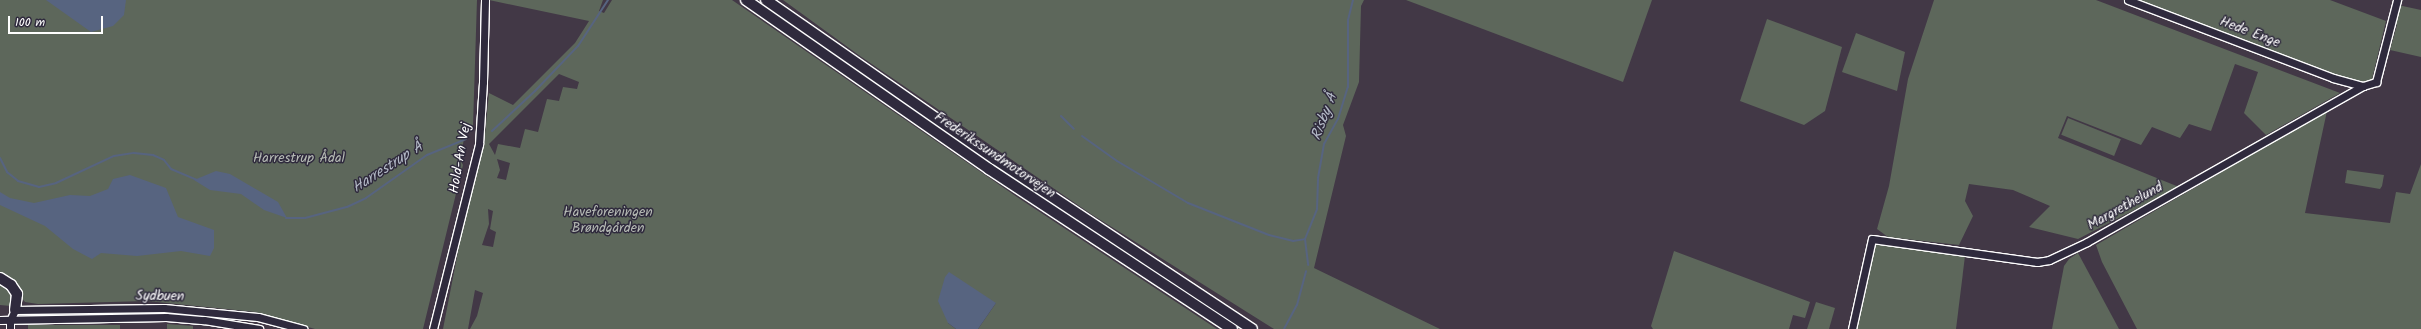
<!DOCTYPE html>
<html>
<head>
<meta charset="utf-8">
<style>
	body { margin:0 }
	#map { position:relative; width:2421px; height:329px; overflow:hidden; background:#423846; font-family:Kalam,sans-serif }
	div>[style] { position:absolute }
	[style*='--x'] { left:calc(var(--x)*1px); top:calc(var(--y)*1px); width:calc(var(--w)*1px); rotate:calc(var(--a)*1deg) }
	.green>* { inset:0; background:#5d675b; transform-origin:0 0 }
	.water>* { inset:0; background:#576480 }
	.stream>* { height:2px; margin:-1px; padding:0 1px; transform-origin:1px; border-radius:1px; background:#576480 }
	.roads { filter:drop-shadow(1px 0 #fff) drop-shadow(-1px 0 #fff) drop-shadow(0 1px #fff) drop-shadow(0 -1px #fff) }
	.minor>* { height:7px; margin:-3.5px; padding:0 3.5px; transform-origin:3.5px; border-radius:3.5px; background:#2f2a3d }
	.highway>* { height:10px; margin:-5px; padding:0 5px; transform-origin:5px; border-radius:5px; background:#2f2a3d }
	span { translate:-50% -50%; white-space:nowrap; text-align:center; line-height:1.15; -webkit-text-stroke:3px #2f2a3d; paint-order:stroke }
	.street-label { font-size:14px; color:#fff }
	.park-label { font-size:14px; color:#b6bbb5 }
	.water-label { font-size:15px; color:#b3b9c6; font-style:italic }
	.scale { position:absolute; left:8px; top:16px; width:95px; height:18px; box-sizing:border-box; border:2px solid #fff; border-top:0; padding-left:5px; font-size:12px; line-height:14px; white-space:nowrap; color:#fff; -webkit-text-stroke:3px #2f2a3d; paint-order:stroke }
</style>
</head>
<body>
<div id="map">
	<div class="green">
		<div style="clip-path:polygon(0 0,477px 0,473px 126px,466px 129px,460px 159px,463px 165px,423px 329px,315px 329px,255px 312px,147px 301px,38px 304px,25px 302px,21px 297px,11px 297px,11px 306px,0 305px)"></div>
		<div style="clip-path:polygon(evenodd,489px 0,603px 0,599px 11px,604px 13px,612px 0,732px 0,1017px 197px,1217px 329px,978px 329px,996px 303px,948px 323px,956px 329px,470px 329px,477px 316px,483px 293px,475px 290px,468px 329px,443px 329px,462px 231px,484px 144px,489px 93px,513px 105px,575px 43px,589px 21px,489px 0,559px 74px,579px 82px,577px 89px,563px 87px,559px 101px,547px 99px,538px 132px,525px 129px,520px 148px,498px 144px,495px 155px,489px 144px,559px 74px,489px 0,497px 159px,510px 163px,506px 180px,497px 178px,500px 170px,497px 159px,489px 0,488px 209px,493px 211px,490px 229px,496px 232px,493px 247px,482px 245px,489px 224px,488px 209px)"></div>
		<div style="clip-path:polygon(783px 0,1364px 0,1361px 6px,1359px 82px,1343px 125px,1346px 136px,1314px 268px,1440px 329px,1274px 329px,1091px 214px,860px 56px)"></div>
		<div style="clip-path:polygon(1406px 0,1652px 0,1623px 82px)"></div>
		<div style="clip-path:polygon(1934px 0,2096px 0,2340px 93px,2266px 135px,2244px 113px,2258px 72px,2235px 64px,2211px 131px,2189px 124px,2180px 138px,2152px 127px,2141px 145px,2067px 116px,2058px 138px,2179px 187px,2078px 239px,2029px 227px,2050px 206px,2013px 190px,1969px 184px,1965px 201px,1973px 216px,1959px 245px,1888px 237px,1877px 229px,1889px 186px,1908px 79px)"></div>
		<div style="clip-path:polygon(2134px 0,2330px 0,2386px 21px,2372px 79px,2366px 83px,2355px 82px)"></div>
		<div style="clip-path:polygon(2398px 5px,2421px 10px,2421px 57px,2390px 50px,2397px 25px,2393px 23px)"></div>
		<div style="clip-path:polygon(1767px 19px,1842px 47px,1825px 111px,1804px 125px,1740px 101px)"></div>
		<div style="clip-path:polygon(1856px 33px,1905px 52px,1897px 91px,1842px 72px)"></div>
		<div style="clip-path:polygon(2327px 111px,2305px 213px,2390px 223px,2396px 192px,2410px 194px,2421px 164px,2421px 329px,2137px 329px,2102px 262px,2096px 245px)"></div>
		<div style="left:2068px;top:118px;width:57px;height:18px;rotate:22deg"></div>
		<div style="clip-path:polygon(2347px 170px,2384px 175px,2382px 186px,2380px 189px,2345px 183px)"></div>
		<div style="clip-path:polygon(1875px 243px,1965px 256px,1956px 329px,1856px 329px)"></div>
		<div style="clip-path:polygon(1674px 251px,1810px 302px,1805px 318px,1793px 315px,1789px 329px,1653px 329px,1651px 326px)"></div>
		<div style="clip-path:polygon(2078px 253px,2119px 329px,2052px 329px,2064px 266px,2069px 259px)"></div>
		<div style="clip-path:polygon(1816px 302px,1835px 308px,1829px 329px,1807px 329px)"></div>
		<div style="clip-path:polygon(167px 324px,193px 326px,193px 329px,167px 329px)"></div>
		<div style="left:28px;top:325px;width:92px;height:10px"></div>
	</div>
	<div class="water">
		<div style="clip-path:polygon(46px 0,126px 0,124px 15px,113px 26px,91px 32px)"></div>
		<div style="clip-path:polygon(216px 171px,230px 174px,278px 202px,287px 218px,264px 210px,241px 194px,210px 190px,194px 180px)"></div>
		<div style="clip-path:polygon(130px 175px,166px 188px,178px 217px,214px 230px,214px 248px,210px 256px,181px 251px,137px 256px,101px 253px,92px 259px,73px 249px,45px 226px,0 205px,0 192px,10px 198px,34px 203px,70px 195px,90px 196px,108px 189px,113px 179px)"></div>
		<div style="clip-path:polygon(949px 272px,996px 303px,978px 329px,956px 329px,948px 323px,938px 301px,945px 277px)"></div>
	</div>
	<div class="stream">
		<div style="--x:1061;--y:116;--w:18;--a:45"></div>
		<div style="--x:492;--y:131;--w:59;--a:-42.9"></div>
		<div style="--x:535;--y:91;--w:62;--a:-46.3"></div>
		<div style="--x:578;--y:46;--w:55;--a:-56.9"></div>
		<div style="--x:1082;--y:136;--w:43;--a:35.5"></div>
		<div style="--x:1117;--y:161;--w:82;--a:30.6"></div>
		<div style="--x:1188;--y:203;--w:87;--a:21.6"></div>
		<div style="--x:1269;--y:235;--w:25;--a:14"></div>
		<div style="--x:1293;--y:241;--w:12;--a:-9"></div>
		<div style="--x:0;--y:158;--w:16;--a:63"></div>
		<div style="--x:7;--y:172;--w:14;--a:39"></div>
		<div style="--x:18;--y:181;--w:22;--a:16"></div>
		<div style="--x:39;--y:187;--w:17;--a:-13"></div>
		<div style="--x:56;--y:183;--w:64;--a:-25"></div>
		<div style="--x:114;--y:156;--w:20;--a:-9"></div>
		<div style="--x:134;--y:153;--w:19;--a:6"></div>
		<div style="--x:153;--y:155;--w:12;--a:24"></div>
		<div style="--x:164;--y:160;--w:11;--a:52"></div>
		<div style="--x:171;--y:169;--w:28;--a:23"></div>
		<div style="--x:286;--y:218;--w:19;--a:0"></div>
		<div style="--x:305;--y:218;--w:43;--a:-14.7"></div>
		<div style="--x:347;--y:207;--w:21;--a:-25"></div>
		<div style="--x:366;--y:198;--w:75;--a:-35.2"></div>
		<div style="--x:427;--y:155;--w:42;--a:-22.3"></div>
		<div style="--x:1305;--y:239;--w:32;--a:-68"></div>
		<div style="--x:1317;--y:209;--w:31;--a:-88"></div>
		<div style="--x:1318;--y:178;--w:35;--a:-80"></div>
		<div style="--x:1324;--y:144;--w:29;--a:-61"></div>
		<div style="--x:1338;--y:119;--w:34;--a:-73"></div>
		<div style="--x:1348;--y:87;--w:67;--a:-90"></div>
		<div style="--x:1348;--y:20;--w:21;--a:-76"></div>
		<div style="--x:1305;--y:239;--w:26;--a:83"></div>
		<div style="--x:1284;--y:329;--w:27;--a:-62"></div>
		<div style="--x:1297;--y:305;--w:35;--a:-75"></div>
	</div>
	<div class="roads">
		<div class="minor">
			<div style="--x:2128;--y:0;--w:219;--a:20.8"></div>
			<div style="--x:2333;--y:78;--w:31;--a:15"></div>
			<div style="--x:0;--y:320;--w:166;--a:-1"></div>
			<div style="--x:166;--y:317;--w:38;--a:5"></div>
			<div style="--x:204;--y:320;--w:56;--a:9.3"></div>
			<div style="--x:10;--y:329;--w:8;--a:-90"></div>
			<div style="--x:10;--y:321;--w:12;--a:-66"></div>
			<div style="--x:15;--y:310;--w:149;--a:-0.8"></div>
			<div style="--x:164;--y:308;--w:94;--a:5.5"></div>
			<div style="--x:258;--y:317;--w:47;--a:14.9"></div>
			<div style="--x:433;--y:329;--w:191;--a:-76"></div>
			<div style="--x:479;--y:144;--w:62;--a:-86.3"></div>
			<div style="--x:483;--y:82;--w:82;--a:-88.6"></div>
			<div style="--x:1852;--y:329;--w:92;--a:-77.5"></div>
			<div style="--x:1872;--y:239;--w:167;--a:7.9"></div>
			<div style="--x:2037;--y:262;--w:12;--a:-9"></div>
			<div style="--x:2049;--y:260;--w:42;--a:-25.3"></div>
			<div style="--x:2087;--y:242;--w:317;--a:-29.5"></div>
			<div style="--x:2363;--y:86;--w:14;--a:-17"></div>
			<div style="--x:2376;--y:82;--w:85;--a:-75.6"></div>
		</div>
		<div class="highway">
			<div style="--x:746;--y:0;--w:296;--a:34.8"></div>
			<div style="--x:989;--y:169;--w:291;--a:33.4"></div>
			<div style="--x:766;--y:0;--w:279;--a:34.8"></div>
			<div style="--x:995;--y:159;--w:308;--a:33.5"></div>
			<div style="--x:0;--y:278;--w:13;--a:32"></div>
			<div style="--x:11;--y:285;--w:11;--a:56"></div>
			<div style="--x:17;--y:294;--w:16;--a:97"></div>
		</div>
	</div>
	<div class="street-label">
		<span style="left:2250px;top:32px;rotate:21deg">Hede Enge</span>
		<span style="left:995px;top:155px;rotate:34deg">Frederikssundmotorvejen</span>
		<span style="left:460px;top:158px;rotate:-80deg">Hold-An Vej</span>
		<span style="left:2125px;top:206px;rotate:-29deg">Margrethelund</span>
		<span style="left:160px;top:296px;rotate:1deg">Sydbuen</span>
	</div>
	<div class="park-label">
		<span style="left:299px;top:158px">Harrestrup Ådal</span>
		<span style="left:608px;top:220px">Haveforeningen<br>Brøndgården</span>
	</div>
	<div class="water-label">
		<span style="left:1325px;top:117px;rotate:-69deg">Risby Å</span>
		<span style="left:388px;top:168px;rotate:-33deg">Harrestrup Å</span>
	</div>
	<div class="scale">100 m</div>
</div>
</body>
</html>
